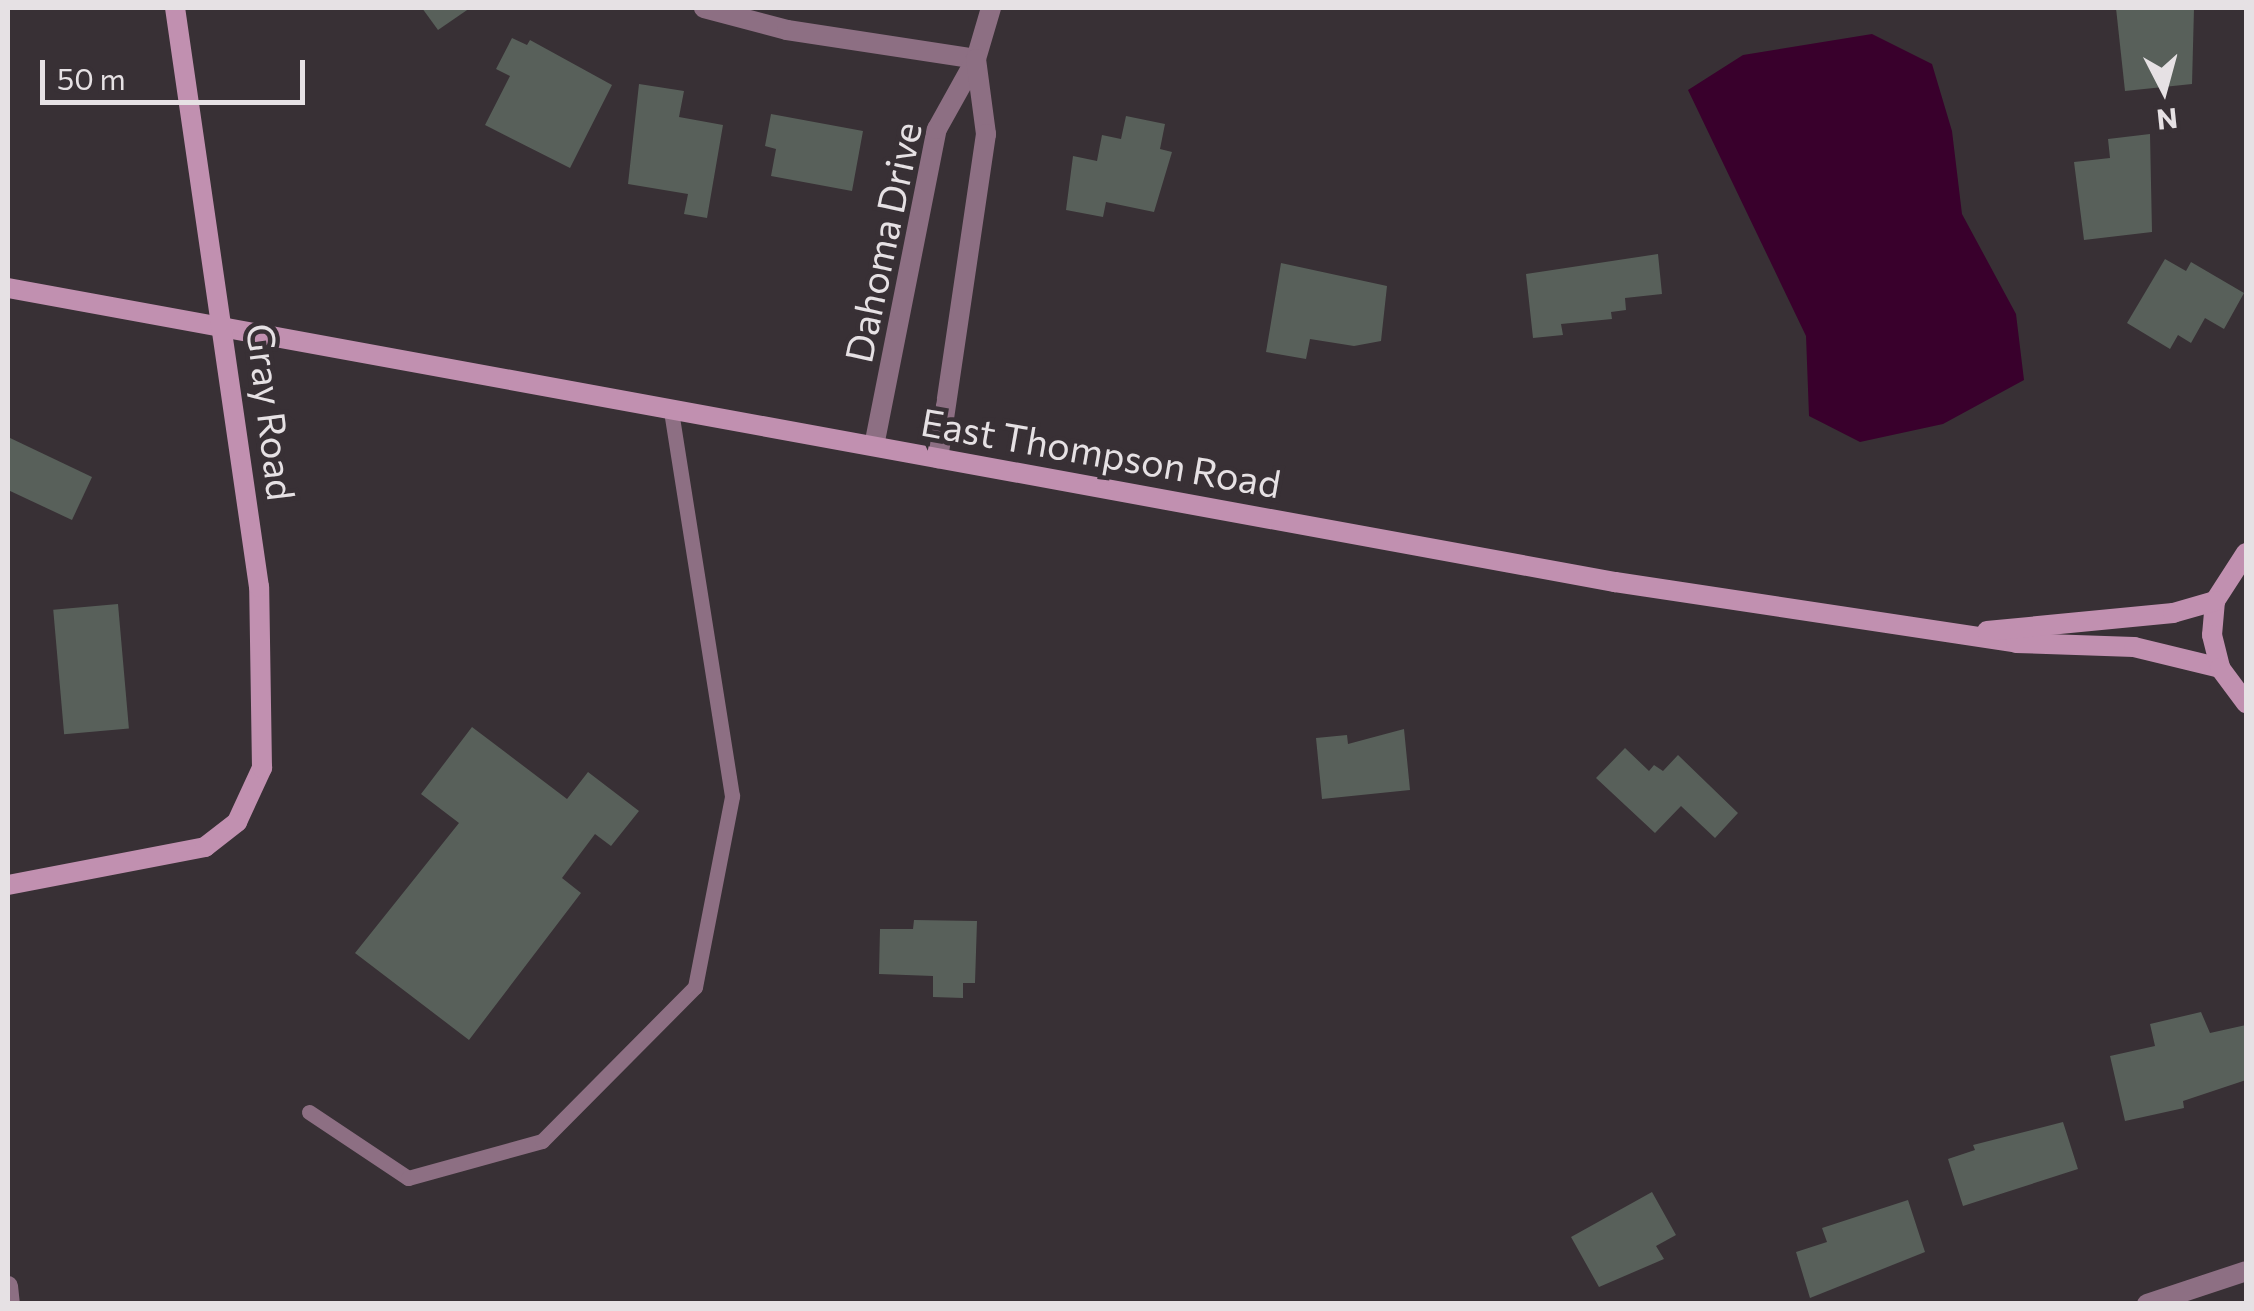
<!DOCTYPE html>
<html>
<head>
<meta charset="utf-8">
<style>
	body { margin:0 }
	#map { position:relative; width:2254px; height:1311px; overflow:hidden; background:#383035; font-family:Commissioner,sans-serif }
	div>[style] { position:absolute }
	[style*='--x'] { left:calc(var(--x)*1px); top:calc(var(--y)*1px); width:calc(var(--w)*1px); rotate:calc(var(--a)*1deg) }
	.water>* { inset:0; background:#39002c }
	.building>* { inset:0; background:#58605a; transform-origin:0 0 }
	.lane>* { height:15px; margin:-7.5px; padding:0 7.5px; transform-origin:7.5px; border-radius:7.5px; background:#8d6f83 }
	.street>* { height:20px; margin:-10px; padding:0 10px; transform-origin:10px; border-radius:10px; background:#8d6f83 }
	.secondary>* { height:20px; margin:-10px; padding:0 10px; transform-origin:10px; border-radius:10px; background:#c190b0 }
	span { translate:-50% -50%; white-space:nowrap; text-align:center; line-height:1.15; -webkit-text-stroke:9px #383035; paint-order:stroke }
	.street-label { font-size:38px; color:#e6e1e4 }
	.frame { position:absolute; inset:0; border:10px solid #e6e1e4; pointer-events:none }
	.north { position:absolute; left:2114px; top:40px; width:100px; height:100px; -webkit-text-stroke:8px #383035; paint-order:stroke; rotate:174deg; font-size:28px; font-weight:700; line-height:40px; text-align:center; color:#e6e1e4 }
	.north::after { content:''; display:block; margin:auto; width:35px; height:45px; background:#e6e1e4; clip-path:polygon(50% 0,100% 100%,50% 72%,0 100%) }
	.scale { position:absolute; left:40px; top:60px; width:265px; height:45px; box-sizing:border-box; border:5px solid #e6e1e4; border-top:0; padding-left:12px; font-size:30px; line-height:35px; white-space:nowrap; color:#e6e1e4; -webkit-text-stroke:8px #383035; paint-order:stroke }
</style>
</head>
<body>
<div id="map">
	<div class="water">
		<div style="clip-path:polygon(1872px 34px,1932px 64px,1952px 131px,1962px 214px,2016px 314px,2024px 380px,1943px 424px,1860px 442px,1809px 416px,1806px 336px,1688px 90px,1743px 55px)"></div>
	</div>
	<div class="building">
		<div style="clip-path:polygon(422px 8px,470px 8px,438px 30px)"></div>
		<div style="clip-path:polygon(2116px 8px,2194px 8px,2192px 84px,2125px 91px)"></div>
		<div style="clip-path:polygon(512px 38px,527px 45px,530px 40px,612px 85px,570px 168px,485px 125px,510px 76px,496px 69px)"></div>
		<div style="clip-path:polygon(639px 84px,684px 91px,679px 117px,723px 125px,707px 218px,684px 214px,688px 194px,628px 184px)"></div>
		<div style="clip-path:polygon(771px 114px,863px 131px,852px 191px,771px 176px,776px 149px,765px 146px)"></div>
		<div style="clip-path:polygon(1126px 116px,1165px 124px,1160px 149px,1172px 152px,1154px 212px,1106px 202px,1103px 217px,1066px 210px,1073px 156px,1097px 161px,1102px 135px,1121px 139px)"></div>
		<div style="clip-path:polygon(2150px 134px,2152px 232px,2084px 240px,2074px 162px,2110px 158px,2108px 139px)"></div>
		<div style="clip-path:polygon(1658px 254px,1662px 294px,1625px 298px,1626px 310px,1611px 312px,1612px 319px,1561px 324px,1563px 335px,1533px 338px,1526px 274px)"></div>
		<div style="clip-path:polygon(2165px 259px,2186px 271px,2191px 262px,2244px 293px,2224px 329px,2205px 318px,2191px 343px,2178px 335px,2170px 349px,2127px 323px)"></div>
		<div style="clip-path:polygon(1281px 263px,1387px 286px,1381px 341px,1354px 346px,1310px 339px,1306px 359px,1266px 352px)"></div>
		<div style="clip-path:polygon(8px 437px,92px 477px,72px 520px,8px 490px)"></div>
		<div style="left:118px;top:604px;width:125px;height:65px;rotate:85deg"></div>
		<div style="clip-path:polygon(472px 727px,567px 799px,588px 772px,639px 811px,611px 846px,595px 834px,562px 878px,581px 893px,469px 1040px,355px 953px,459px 823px,421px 794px)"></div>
		<div style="clip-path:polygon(1404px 729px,1410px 790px,1322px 799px,1316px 738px,1347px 735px,1348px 744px)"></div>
		<div style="clip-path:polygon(1625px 748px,1649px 771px,1654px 765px,1663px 771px,1678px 755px,1738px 813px,1715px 838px,1681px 806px,1655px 833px,1596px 778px)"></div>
		<div style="clip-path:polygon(914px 920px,977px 921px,975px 983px,963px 983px,963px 998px,933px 997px,933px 976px,879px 974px,880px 929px,913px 929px)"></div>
		<div style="clip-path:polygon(2201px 1012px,2210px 1033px,2246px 1025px,2246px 1080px,2183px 1101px,2184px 1108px,2125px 1121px,2110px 1056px,2155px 1046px,2150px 1024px)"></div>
		<div style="clip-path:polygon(2063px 1122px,2078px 1169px,1963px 1206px,1948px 1159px,1975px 1150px,1973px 1145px)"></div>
		<div style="clip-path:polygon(1652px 1192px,1676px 1235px,1656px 1246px,1664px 1259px,1599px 1287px,1571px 1237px)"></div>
		<div style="clip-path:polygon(1908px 1200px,1925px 1252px,1810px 1298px,1796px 1252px,1827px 1242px,1822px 1228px)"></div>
	</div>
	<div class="lane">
		<div style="--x:309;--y:1112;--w:119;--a:33.7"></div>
		<div style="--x:408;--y:1178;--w:139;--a:-15.4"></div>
		<div style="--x:542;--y:1141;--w:217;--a:-45.2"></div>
		<div style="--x:695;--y:987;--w:195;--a:-79"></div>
		<div style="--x:732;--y:796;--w:392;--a:-99"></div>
	</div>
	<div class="street">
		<div style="--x:704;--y:8;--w:86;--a:14.8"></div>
		<div style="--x:787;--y:30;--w:191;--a:8.7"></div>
		<div style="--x:976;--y:59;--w:53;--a:-73.6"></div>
		<div style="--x:874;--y:446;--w:323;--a:-78.8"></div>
		<div style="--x:937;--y:129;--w:80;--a:-60.9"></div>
		<div style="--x:976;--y:59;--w:76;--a:82.4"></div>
		<div style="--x:986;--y:134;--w:328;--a:98.4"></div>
		<div style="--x:8;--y:1286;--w:18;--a:84"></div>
		<div style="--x:2147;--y:1304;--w:104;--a:-18.4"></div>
	</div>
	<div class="secondary">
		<div style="--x:8;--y:288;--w:1634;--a:10.37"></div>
		<div style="--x:1615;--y:582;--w:406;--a:8.6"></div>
		<div style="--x:2016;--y:643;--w:118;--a:1.9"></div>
		<div style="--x:2134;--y:647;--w:89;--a:13.7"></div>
		<div style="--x:2246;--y:553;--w:57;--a:122.9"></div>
		<div style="--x:2215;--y:601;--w:34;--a:95"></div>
		<div style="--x:2212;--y:635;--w:34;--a:76"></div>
		<div style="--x:2220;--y:668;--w:44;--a:53.4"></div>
		<div style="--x:1987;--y:631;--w:187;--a:-5.5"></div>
		<div style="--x:2173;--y:613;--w:44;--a:-15.9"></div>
		<div style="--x:8;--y:885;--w:201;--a:-10.9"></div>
		<div style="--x:205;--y:847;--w:41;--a:-38"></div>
		<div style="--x:237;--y:822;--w:60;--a:-65.2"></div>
		<div style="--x:262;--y:768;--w:181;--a:-90.9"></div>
		<div style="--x:259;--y:587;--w:585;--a:-98.25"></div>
	</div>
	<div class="street-label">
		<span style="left:882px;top:242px;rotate:-78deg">Dahoma Drive</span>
		<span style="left:272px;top:412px;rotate:83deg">Gray Road</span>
		<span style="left:1101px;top:452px;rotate:10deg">East Thompson Road</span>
	</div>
	<div class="frame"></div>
	<div class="north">N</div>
	<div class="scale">50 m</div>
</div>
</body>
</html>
